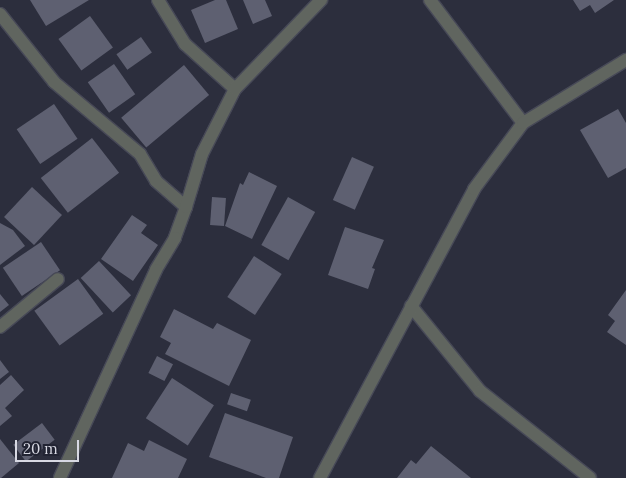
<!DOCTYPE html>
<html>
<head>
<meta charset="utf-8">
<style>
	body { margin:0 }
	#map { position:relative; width:626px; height:478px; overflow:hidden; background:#2c2e3d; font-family:Lora,serif }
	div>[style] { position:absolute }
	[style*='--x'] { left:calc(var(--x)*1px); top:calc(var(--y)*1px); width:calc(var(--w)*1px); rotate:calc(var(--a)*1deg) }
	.building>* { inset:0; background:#5e6071; transform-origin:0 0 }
	.roads { filter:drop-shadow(1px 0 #474957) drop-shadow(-1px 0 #474957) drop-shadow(0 1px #474957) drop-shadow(0 -1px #474957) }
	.minor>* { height:12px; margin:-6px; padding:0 6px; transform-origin:6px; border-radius:6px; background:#60655f }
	span { translate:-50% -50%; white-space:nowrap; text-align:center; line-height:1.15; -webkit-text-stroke:4px #222433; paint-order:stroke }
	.scale { position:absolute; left:15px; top:440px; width:64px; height:22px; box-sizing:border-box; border:2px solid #d7d8e2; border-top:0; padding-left:6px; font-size:15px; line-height:18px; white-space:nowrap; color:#d7d8e2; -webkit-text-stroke:4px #222433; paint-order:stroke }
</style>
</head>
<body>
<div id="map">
	<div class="building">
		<div style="clip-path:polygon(30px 0,89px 0,46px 26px)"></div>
		<div style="clip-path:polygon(215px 0,226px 0,238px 29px,205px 43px,191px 10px)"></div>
		<div style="clip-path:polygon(243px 0,265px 0,272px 16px,253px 24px)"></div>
		<div style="clip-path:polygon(573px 0,614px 0,595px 13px,590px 5px,580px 11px)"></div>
		<div style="left:90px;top:16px;width:39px;height:39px;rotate:54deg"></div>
		<div style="left:141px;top:37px;width:19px;height:30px;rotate:55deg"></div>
		<div style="left:114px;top:64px;width:37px;height:32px;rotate:55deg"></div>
		<div style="left:184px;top:65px;width:39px;height:82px;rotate:50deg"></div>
		<div style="left:54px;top:104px;width:42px;height:45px;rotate:56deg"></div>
		<div style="clip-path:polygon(618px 109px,626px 123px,626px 168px,608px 178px,580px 130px)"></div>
		<div style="left:92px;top:138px;width:44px;height:65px;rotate:52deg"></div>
		<div style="left:352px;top:157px;width:24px;height:47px;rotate:24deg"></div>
		<div style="clip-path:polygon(249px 172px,277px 186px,252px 239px,225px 226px,240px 183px,243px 185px)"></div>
		<div style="left:32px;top:187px;width:41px;height:41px;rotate:43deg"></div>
		<div style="left:212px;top:197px;width:14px;height:28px;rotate:4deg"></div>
		<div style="left:288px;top:197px;width:31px;height:55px;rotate:29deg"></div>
		<div style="clip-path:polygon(132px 215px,147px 225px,141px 233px,158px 245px,133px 281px,101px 259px)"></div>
		<div style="clip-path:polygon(0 223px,13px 230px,25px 246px,0 265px)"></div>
		<div style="clip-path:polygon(345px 227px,384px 240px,372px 268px,375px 269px,368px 289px,328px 275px)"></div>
		<div style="left:41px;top:242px;width:34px;height:46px;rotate:56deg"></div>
		<div style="left:254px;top:256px;width:33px;height:49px;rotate:33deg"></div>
		<div style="left:99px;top:261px;width:47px;height:25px;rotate:47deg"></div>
		<div style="left:78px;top:279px;width:43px;height:54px;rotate:54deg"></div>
		<div style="clip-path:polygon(626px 290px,626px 345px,607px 332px,615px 321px,608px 315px)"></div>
		<div style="clip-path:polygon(0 294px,9px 305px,0 312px)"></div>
		<div style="clip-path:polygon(174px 309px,213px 329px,217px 323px,251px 340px,229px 386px,165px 354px,171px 343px,160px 337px)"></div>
		<div style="left:157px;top:356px;width:18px;height:19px;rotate:27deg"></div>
		<div style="clip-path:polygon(0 360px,9px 372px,0 379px)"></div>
		<div style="clip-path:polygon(11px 375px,24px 390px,5px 408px,12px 416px,0 426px,0 385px)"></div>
		<div style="left:172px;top:378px;width:50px;height:48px;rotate:33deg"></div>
		<div style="left:231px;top:393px;width:21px;height:12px;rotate:19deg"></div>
		<div style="clip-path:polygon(225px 413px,293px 437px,279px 478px,266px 478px,209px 457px)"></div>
		<div style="left:42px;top:423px;width:21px;height:36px;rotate:53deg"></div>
		<div style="clip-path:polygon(0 439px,19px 463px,1px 478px,0 478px)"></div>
		<div style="clip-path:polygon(149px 440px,187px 459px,178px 478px,112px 478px,128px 443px,144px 451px)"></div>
		<div style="clip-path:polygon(431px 446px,471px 478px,397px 478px,411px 460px,416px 464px)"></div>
	</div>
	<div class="roads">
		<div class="minor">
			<div style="--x:158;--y:0;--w:52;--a:58.5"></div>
			<div style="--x:185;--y:44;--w:67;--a:42"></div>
			<div style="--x:430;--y:0;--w:154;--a:52.9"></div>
			<div style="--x:0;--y:14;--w:87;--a:51.5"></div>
			<div style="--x:54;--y:82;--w:112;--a:39.9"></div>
			<div style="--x:140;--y:154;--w:31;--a:59"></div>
			<div style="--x:156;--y:181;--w:40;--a:41"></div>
			<div style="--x:186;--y:207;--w:33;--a:110"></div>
			<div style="--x:175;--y:238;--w:37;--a:121"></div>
			<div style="--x:156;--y:270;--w:229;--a:114.8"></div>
			<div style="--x:186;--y:207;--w:55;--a:-73.2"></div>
			<div style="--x:202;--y:154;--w:73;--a:-63.1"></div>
			<div style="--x:235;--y:89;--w:124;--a:-46"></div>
			<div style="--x:411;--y:306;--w:109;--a:50.9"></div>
			<div style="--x:480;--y:391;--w:140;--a:38.3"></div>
			<div style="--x:0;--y:327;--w:75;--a:-39.6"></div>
			<div style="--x:320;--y:478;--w:327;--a:-61.9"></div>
			<div style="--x:474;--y:189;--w:82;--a:-53.4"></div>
			<div style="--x:523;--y:123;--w:121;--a:-31.5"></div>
		</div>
	</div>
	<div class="scale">20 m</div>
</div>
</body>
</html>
